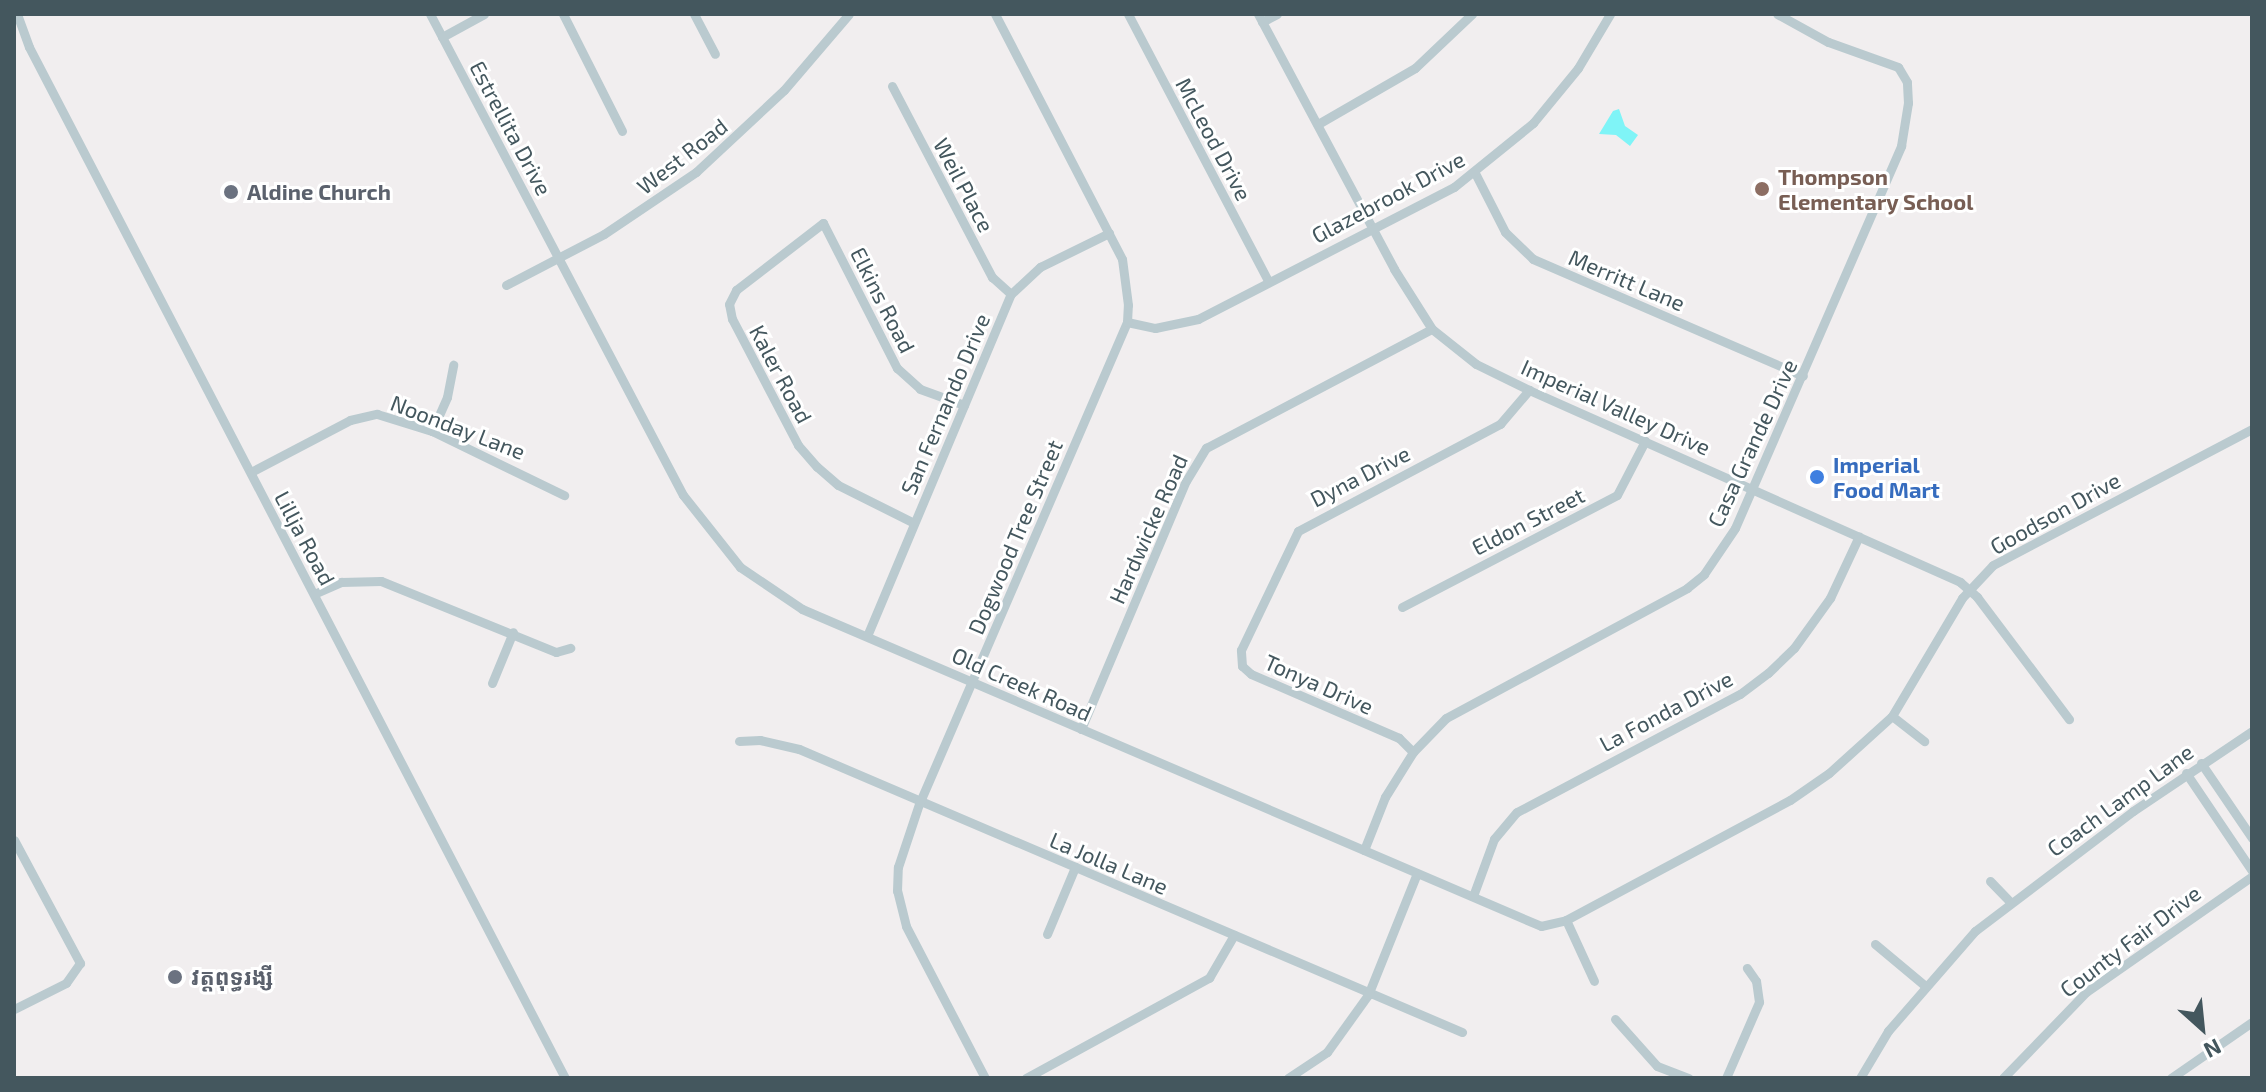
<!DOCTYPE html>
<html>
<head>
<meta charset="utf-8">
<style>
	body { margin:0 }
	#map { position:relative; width:2266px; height:1092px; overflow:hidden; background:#f1eeef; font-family:"Exo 2","Noto Sans Khmer",sans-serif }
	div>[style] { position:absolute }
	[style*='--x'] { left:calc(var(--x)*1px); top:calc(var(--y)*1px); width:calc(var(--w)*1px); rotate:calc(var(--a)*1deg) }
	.water>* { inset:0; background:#7ff4f7 }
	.minor>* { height:9px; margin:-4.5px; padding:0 4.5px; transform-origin:4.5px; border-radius:4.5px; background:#bacacf }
	.dots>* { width:22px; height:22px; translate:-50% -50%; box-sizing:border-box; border:4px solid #fff; border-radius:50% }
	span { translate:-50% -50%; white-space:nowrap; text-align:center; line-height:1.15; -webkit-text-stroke:6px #fff; paint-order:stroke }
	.street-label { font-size:22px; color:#44575e }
	.education-label { font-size:22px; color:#785e54; font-weight:700 }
	.left { translate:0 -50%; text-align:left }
	.worship-label { font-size:22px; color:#5b616d; font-weight:700 }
	.shop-label { font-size:22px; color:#366cbe; font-weight:700 }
	.frame { position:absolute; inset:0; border:16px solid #44575e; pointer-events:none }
	.north { position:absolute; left:2162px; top:988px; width:80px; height:80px; -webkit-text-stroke:6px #fff; paint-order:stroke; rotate:153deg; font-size:22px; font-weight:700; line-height:32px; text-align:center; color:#44575e }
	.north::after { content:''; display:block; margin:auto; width:28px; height:36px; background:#44575e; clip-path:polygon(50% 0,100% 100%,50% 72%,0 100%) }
</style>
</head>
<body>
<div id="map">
	<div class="water">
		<div style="clip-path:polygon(1619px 109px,1625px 126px,1638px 135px,1630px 146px,1616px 135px,1599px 134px,1613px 111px)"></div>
	</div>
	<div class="minor">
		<div style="--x:17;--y:14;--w:35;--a:70"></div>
		<div style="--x:29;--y:47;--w:1162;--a:62.53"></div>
		<div style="--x:430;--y:14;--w:543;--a:62.26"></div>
		<div style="--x:683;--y:495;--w:92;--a:51.6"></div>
		<div style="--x:740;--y:567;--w:75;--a:34.1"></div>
		<div style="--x:802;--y:609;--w:804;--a:23.22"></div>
		<div style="--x:1541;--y:926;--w:26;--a:-13"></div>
		<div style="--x:1566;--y:920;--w:254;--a:-28.2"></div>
		<div style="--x:1790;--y:800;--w:47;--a:-34.7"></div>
		<div style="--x:1829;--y:773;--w:85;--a:-42.1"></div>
		<div style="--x:1892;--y:716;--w:137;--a:-59.3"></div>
		<div style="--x:1962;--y:598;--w:45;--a:-46.8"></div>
		<div style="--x:1993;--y:565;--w:293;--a:-27.7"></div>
		<div style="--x:563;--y:14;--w:131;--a:63.2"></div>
		<div style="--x:694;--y:14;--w:45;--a:62.3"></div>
		<div style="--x:1128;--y:14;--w:301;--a:62.3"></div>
		<div style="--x:1258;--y:14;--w:289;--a:61.9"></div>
		<div style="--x:1394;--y:269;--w:71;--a:57.7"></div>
		<div style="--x:1432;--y:329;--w:56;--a:38.5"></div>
		<div style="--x:1476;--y:364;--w:59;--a:26.1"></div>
		<div style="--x:1529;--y:390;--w:472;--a:24"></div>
		<div style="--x:1960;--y:582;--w:23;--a:41"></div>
		<div style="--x:1977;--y:597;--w:153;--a:53"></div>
		<div style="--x:1262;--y:22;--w:17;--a:-28"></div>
		<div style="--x:442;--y:37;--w:48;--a:-28.7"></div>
		<div style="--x:892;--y:86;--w:216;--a:62.4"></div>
		<div style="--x:992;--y:277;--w:25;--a:42"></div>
		<div style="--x:1318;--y:124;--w:112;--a:-30"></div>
		<div style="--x:1415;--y:68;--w:79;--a:-43.5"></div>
		<div style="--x:1475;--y:173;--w:66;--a:63"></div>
		<div style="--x:1505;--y:232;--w:39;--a:44"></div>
		<div style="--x:1533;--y:259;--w:294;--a:23.4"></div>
		<div style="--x:506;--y:285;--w:110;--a:-27.5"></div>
		<div style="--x:604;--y:234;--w:111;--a:-34"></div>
		<div style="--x:696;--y:172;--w:120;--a:-43"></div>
		<div style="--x:784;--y:90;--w:100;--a:-49.5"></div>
		<div style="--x:1127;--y:322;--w:29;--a:12"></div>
		<div style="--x:1155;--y:328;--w:44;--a:-11.8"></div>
		<div style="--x:1198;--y:319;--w:288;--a:-27.3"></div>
		<div style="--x:1454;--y:187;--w:102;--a:-39"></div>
		<div style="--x:1533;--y:123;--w:71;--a:-50.7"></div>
		<div style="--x:1578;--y:68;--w:63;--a:-59.3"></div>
		<div style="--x:432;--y:431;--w:37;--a:-66"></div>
		<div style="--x:447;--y:397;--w:33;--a:-79"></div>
		<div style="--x:251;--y:472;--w:112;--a:-27.7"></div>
		<div style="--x:350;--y:420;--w:28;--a:-13"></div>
		<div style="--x:377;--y:414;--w:58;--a:17.2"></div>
		<div style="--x:432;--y:431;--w:147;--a:25.9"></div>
		<div style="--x:914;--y:523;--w:85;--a:-153.4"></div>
		<div style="--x:838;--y:485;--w:28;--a:-139"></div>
		<div style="--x:817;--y:467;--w:29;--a:-131"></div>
		<div style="--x:798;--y:445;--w:142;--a:-117.6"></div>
		<div style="--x:732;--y:319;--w:15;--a:-101"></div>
		<div style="--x:729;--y:304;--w:16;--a:-63"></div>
		<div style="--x:736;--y:290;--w:110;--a:-37.6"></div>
		<div style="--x:823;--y:223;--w:163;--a:63"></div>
		<div style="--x:897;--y:368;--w:31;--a:42"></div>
		<div style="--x:920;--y:389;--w:47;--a:20"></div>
		<div style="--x:314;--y:594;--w:30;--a:-24"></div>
		<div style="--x:341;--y:582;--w:40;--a:-1.4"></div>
		<div style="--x:381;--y:581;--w:189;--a:22.1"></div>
		<div style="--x:556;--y:652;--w:15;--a:-16"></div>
		<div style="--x:1402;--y:607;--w:242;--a:-27.5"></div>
		<div style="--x:1617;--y:495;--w:61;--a:-62.6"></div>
		<div style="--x:867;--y:636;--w:371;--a:-67.2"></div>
		<div style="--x:1011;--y:294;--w:40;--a:-43"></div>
		<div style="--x:1040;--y:267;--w:77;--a:-26.2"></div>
		<div style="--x:492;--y:683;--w:55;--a:-67.6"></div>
		<div style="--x:1892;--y:716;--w:41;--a:38"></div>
		<div style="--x:1081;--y:729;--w:269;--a:-67.1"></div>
		<div style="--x:1186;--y:481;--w:39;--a:-59"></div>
		<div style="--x:1206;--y:448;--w:255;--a:-27.8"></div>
		<div style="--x:739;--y:741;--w:21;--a:-3"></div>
		<div style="--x:760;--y:740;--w:40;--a:13"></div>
		<div style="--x:799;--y:749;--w:721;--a:23.12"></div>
		<div style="--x:1413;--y:752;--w:20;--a:-135"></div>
		<div style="--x:1399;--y:738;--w:161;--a:-156.6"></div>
		<div style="--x:1251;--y:674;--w:12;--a:-138"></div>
		<div style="--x:1242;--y:666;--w:16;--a:-94"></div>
		<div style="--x:1241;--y:650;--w:132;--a:-64.4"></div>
		<div style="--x:1298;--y:531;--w:229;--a:-27.9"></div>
		<div style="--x:1500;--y:424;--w:45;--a:-49.5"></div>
		<div style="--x:2201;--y:763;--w:91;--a:55.8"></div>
		<div style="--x:2186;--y:773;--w:118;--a:56"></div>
		<div style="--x:14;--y:840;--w:140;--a:61.8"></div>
		<div style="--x:80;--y:963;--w:24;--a:125"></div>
		<div style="--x:66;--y:983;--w:58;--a:153.4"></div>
		<div style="--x:1364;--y:850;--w:57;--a:-68.4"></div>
		<div style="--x:1385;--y:797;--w:53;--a:-58.1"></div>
		<div style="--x:1413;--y:752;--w:47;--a:-45.9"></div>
		<div style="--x:1446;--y:718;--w:274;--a:-28.3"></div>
		<div style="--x:1687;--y:588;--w:22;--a:-39"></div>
		<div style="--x:1704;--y:574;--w:55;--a:-56"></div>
		<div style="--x:1735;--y:528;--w:417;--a:-66.5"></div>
		<div style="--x:1901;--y:146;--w:44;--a:-80.8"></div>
		<div style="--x:1908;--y:103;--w:21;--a:-93"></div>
		<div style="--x:1907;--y:82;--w:17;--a:-121"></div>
		<div style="--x:1898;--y:67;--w:74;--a:-160.3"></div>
		<div style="--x:1828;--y:42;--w:58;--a:-151.2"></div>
		<div style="--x:1990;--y:881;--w:29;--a:46"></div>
		<div style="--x:1473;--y:896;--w:61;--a:-69.8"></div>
		<div style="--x:1494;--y:839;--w:35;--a:-50"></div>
		<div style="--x:1517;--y:812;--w:252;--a:-27.9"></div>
		<div style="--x:1740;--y:694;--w:35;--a:-37"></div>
		<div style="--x:1768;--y:673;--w:36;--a:-44"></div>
		<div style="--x:1794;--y:648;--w:62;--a:-54.2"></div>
		<div style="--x:1830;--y:598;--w:68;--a:-64.9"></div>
		<div style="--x:1566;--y:920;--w:67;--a:65.3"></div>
		<div style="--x:1047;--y:934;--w:73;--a:-67.3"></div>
		<div style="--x:1875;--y:944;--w:64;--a:39.9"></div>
		<div style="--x:1615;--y:1019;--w:63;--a:48.2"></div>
		<div style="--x:1657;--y:1066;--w:34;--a:21"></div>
		<div style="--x:985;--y:1078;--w:171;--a:-117.5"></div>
		<div style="--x:906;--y:926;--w:36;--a:-104"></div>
		<div style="--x:897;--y:891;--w:24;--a:-88"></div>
		<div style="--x:898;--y:867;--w:66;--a:-71.6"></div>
		<div style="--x:919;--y:804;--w:525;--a:-66.66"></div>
		<div style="--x:1127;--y:322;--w:17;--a:-87"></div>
		<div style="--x:1128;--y:305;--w:46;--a:-97.4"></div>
		<div style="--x:1122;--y:259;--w:276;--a:-117.4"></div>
		<div style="--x:1026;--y:1078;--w:209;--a:-28.7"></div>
		<div style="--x:1209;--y:978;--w:50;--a:-59.8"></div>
		<div style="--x:1288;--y:1078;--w:47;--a:-33.7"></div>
		<div style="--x:1327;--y:1052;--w:70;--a:-54.3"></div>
		<div style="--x:1368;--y:995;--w:131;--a:-68.1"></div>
		<div style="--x:1726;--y:1078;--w:83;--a:-66.5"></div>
		<div style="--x:1759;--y:1002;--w:21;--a:-98"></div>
		<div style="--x:1756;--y:981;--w:16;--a:-125"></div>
		<div style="--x:1860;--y:1078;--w:55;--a:-59.2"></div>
		<div style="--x:1888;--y:1031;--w:133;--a:-49"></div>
		<div style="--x:1975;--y:931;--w:198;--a:-37.2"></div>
		<div style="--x:2133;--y:811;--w:143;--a:-33.9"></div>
		<div style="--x:2003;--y:1078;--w:120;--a:-46"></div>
		<div style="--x:2086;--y:992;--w:203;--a:-34.9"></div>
		<div style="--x:2171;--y:1078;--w:98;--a:-34.7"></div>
	</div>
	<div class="dots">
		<div style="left:1762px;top:189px;background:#8d6e63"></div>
		<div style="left:231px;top:192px;background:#6b7280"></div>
		<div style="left:1817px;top:477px;background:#3f7fe0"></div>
		<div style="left:175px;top:977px;background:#6b7280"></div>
	</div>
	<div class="street-label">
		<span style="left:511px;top:128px;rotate:62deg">Estrellita Drive</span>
		<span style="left:1214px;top:139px;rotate:62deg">McLeod Drive</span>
		<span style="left:682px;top:156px;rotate:-38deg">West Road</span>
		<span style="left:964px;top:185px;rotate:62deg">Weil Place</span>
		<span style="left:1388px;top:197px;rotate:-28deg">Glazebrook Drive</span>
		<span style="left:1627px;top:280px;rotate:23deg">Merritt Lane</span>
		<span style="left:883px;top:300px;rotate:63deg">Elkins Road</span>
		<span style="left:781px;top:374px;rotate:62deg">Kaler Road</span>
		<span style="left:945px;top:404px;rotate:-67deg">San Fernando Drive</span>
		<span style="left:1616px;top:407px;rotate:24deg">Imperial Valley Drive</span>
		<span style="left:458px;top:427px;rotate:21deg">Noonday Lane</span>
		<span style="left:1752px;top:443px;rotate:-65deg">Casa Grande Drive</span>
		<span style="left:1360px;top:476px;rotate:-27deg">Dyna Drive</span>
		<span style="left:2055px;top:513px;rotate:-29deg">Goodson Drive</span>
		<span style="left:1528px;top:521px;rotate:-27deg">Eldon Street</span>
		<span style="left:1148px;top:529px;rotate:-66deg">Hardwicke Road</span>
		<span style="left:1015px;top:537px;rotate:-67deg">Dogwood Tree Street</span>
		<span style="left:305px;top:538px;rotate:62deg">Lillja Road</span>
		<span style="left:1022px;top:684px;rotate:24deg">Old Creek Road</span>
		<span style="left:1319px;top:684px;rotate:24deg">Tonya Drive</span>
		<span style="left:1666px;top:711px;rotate:-28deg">La Fonda Drive</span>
		<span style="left:2120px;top:800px;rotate:-36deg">Coach Lamp Lane</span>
		<span style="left:1109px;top:863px;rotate:23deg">La Jolla Lane</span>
		<span style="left:2130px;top:941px;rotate:-37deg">County Fair Drive</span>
	</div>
	<div class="education-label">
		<span class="left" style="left:1778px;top:189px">Thompson<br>Elementary School</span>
	</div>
	<div class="worship-label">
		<span class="left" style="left:247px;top:192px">Aldine Church</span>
		<span class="left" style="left:191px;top:977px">វត្តពុទ្ធរង្សី</span>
	</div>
	<div class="shop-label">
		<span class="left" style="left:1833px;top:477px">Imperial<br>Food Mart</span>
	</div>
	<div class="frame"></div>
	<div class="north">N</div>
</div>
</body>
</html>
